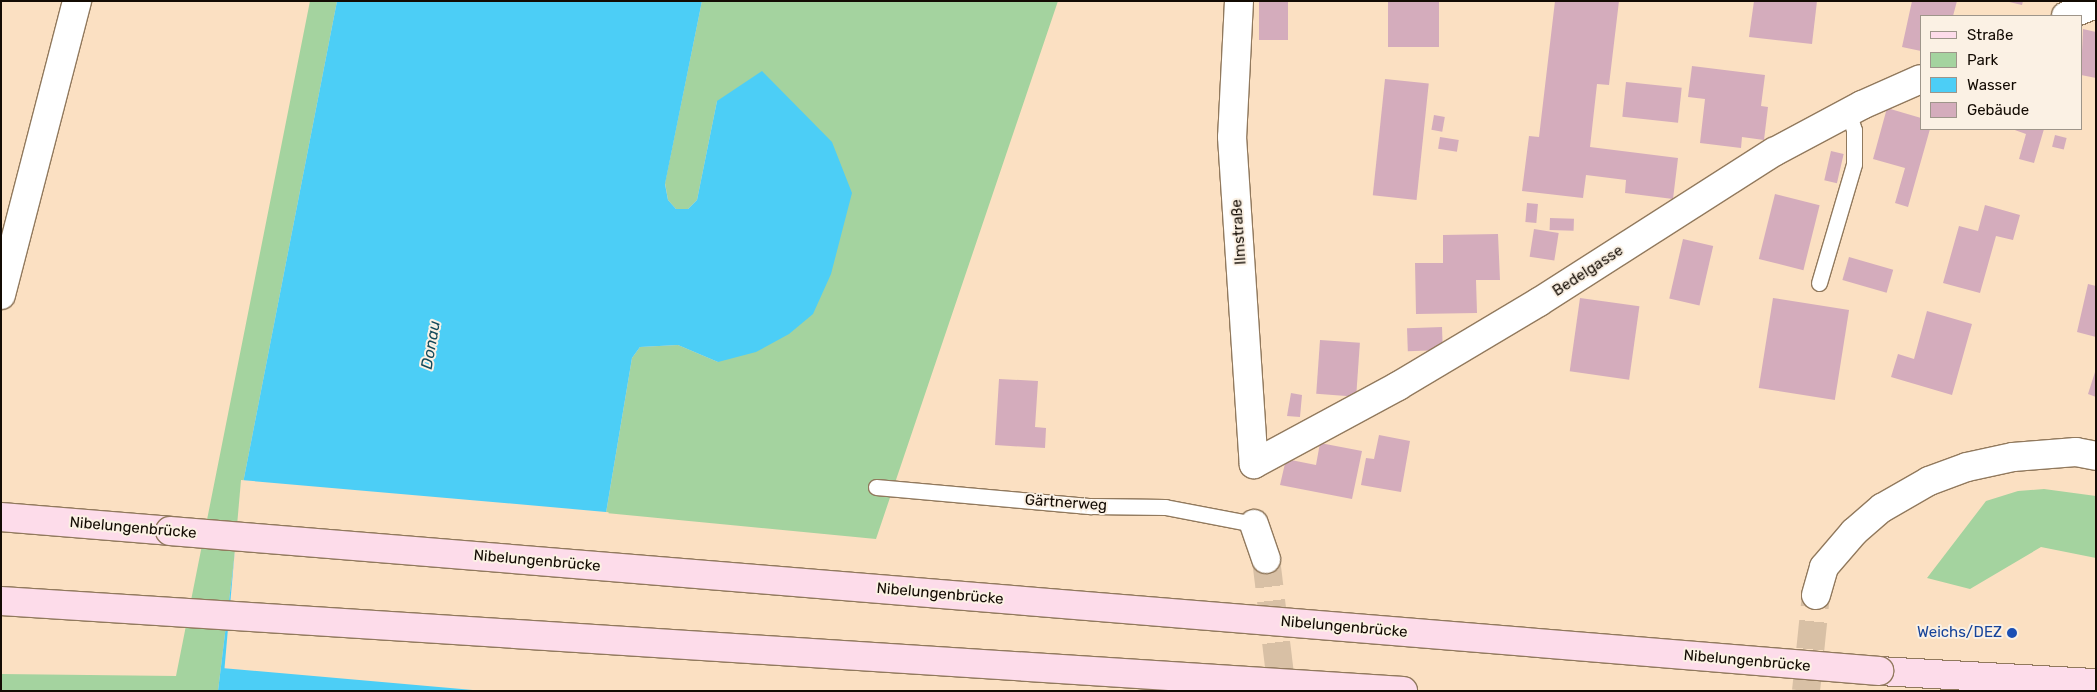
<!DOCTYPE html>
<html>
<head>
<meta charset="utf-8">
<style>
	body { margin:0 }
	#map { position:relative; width:2097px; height:692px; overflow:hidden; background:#fbe0c2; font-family:Rubik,sans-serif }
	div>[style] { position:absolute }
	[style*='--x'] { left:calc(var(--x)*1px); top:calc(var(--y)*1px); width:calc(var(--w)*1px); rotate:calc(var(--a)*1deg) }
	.green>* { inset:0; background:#a4d39f }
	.water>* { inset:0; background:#4ccef6 }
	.pier>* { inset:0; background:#fbe0c2; transform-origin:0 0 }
	.building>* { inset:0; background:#d4acbc; transform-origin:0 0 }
	.minor-tunnel>* { height:28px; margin-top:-14px; transform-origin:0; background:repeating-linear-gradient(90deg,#d8c0a5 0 28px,transparent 0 42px) }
	.roads { filter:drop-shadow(1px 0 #91795d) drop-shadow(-1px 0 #91795d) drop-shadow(0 1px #91795d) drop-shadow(0 -1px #91795d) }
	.service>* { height:15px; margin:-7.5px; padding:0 7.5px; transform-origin:7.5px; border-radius:7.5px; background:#fff }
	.minor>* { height:28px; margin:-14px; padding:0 14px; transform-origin:14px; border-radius:14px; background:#fff }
	.tertiary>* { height:28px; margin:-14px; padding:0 14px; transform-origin:14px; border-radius:14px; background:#fff }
	.secondary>* { height:28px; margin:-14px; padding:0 14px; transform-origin:14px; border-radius:14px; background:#fddcea }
	.bridges { filter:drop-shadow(1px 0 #91795d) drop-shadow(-1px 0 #91795d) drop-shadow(0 1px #91795d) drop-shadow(0 -1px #91795d) }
	.secondary-bridge>* { height:28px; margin:-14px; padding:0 14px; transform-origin:14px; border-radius:14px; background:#fddcea }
	.dots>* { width:14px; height:14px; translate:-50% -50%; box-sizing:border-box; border:2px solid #fbf1e4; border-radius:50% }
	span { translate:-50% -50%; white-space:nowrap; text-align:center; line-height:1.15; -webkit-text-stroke:4px #fbf1e4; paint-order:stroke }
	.street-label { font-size:15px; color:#130b03 }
	.transit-label { font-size:15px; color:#164399 }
	.right { translate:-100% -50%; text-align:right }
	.water-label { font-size:16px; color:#134a5b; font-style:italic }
	.frame { position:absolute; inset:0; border:2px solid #130b03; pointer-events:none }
	.legend { position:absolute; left:1920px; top:15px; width:162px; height:115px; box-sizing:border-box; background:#fbf1e4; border:1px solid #9e958a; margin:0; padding:6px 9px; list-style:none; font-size:15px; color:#130b03 }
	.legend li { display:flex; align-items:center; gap:10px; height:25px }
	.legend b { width:25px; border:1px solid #9e958a }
</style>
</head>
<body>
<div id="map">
	<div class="green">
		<div style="clip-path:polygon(310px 1px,337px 1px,244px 478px,218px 691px,1px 691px,1px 674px,176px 676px)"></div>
		<div style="clip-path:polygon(702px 1px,1058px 1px,876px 539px,606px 513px,632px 358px,640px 347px,678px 345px,718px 362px,717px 101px,697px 200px,688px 209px,676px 209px,668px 200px,665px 183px)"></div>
		<div style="clip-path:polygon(2044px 489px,2096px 496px,2096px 558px,2041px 547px,1970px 589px,1927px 578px,1986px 501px,2018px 491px)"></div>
	</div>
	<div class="water">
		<div style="clip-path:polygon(337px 1px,702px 1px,665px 184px,668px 200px,676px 209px,688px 209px,697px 200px,717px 101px,762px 71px,832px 142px,852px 193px,831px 274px,813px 314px,789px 334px,756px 352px,718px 362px,678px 345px,640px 347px,632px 358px,606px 513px,569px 691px,218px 691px,244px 478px)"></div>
	</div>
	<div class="pier">
		<div style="left:241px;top:480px;width:369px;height:189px;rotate:5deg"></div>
	</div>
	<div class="building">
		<div style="left:1259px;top:1px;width:29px;height:39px"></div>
		<div style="left:1388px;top:1px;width:51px;height:46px"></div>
		<div style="clip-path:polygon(1555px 1px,1619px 1px,1609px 85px,1597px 84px,1590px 147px,1678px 158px,1673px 199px,1625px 193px,1626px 180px,1586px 175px,1583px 198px,1522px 191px,1529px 136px,1539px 137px)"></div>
		<div style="clip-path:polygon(1754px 1px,1817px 1px,1812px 44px,1749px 37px)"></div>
		<div style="clip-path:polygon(1912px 1px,1957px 1px,1953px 16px,1921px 16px,1921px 51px,1902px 47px)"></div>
		<div style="clip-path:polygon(2005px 1px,2023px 1px,2022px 5px)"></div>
		<div style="clip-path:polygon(2083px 29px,2096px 32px,2096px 78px,2081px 75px)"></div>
		<div style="clip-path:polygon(1692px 66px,1765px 75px,1761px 106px,1768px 107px,1764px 140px,1742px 137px,1741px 148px,1700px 143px,1705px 99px,1688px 97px)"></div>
		<div style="left:1385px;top:79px;width:44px;height:117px;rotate:6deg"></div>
		<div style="left:1626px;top:82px;width:56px;height:35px;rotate:6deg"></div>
		<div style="clip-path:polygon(1887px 108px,1921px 118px,1921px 129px,1930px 129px,1908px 207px,1895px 203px,1905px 168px,1873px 159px)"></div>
		<div style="left:1434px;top:115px;width:11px;height:15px;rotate:10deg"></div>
		<div style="clip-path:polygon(2012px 129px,2044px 129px,2034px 163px,2019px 159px,2026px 134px)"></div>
		<div style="left:2055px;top:135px;width:12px;height:12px;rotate:14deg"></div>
		<div style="left:1440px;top:137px;width:19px;height:12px;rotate:9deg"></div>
		<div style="left:1831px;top:151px;width:13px;height:30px;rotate:13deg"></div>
		<div style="left:1775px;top:194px;width:46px;height:67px;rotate:14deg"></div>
		<div style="left:1527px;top:203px;width:11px;height:19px;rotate:5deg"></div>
		<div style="clip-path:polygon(1985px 205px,2020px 215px,2013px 240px,1996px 236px,1980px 293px,1943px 283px,1959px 226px,1978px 231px)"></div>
		<div style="left:1550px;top:218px;width:24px;height:12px;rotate:2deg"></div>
		<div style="left:1534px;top:229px;width:25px;height:28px;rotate:9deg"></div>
		<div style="clip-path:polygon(1498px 234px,1500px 280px,1476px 280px,1477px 313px,1416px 314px,1415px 263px,1443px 263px,1443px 235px)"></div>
		<div style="left:1683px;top:239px;width:31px;height:61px;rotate:13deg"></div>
		<div style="left:1849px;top:257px;width:46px;height:24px;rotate:16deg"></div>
		<div style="clip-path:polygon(2088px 284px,2096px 286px,2096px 337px,2077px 332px)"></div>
		<div style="left:1580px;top:298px;width:60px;height:74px;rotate:8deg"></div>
		<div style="left:1773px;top:298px;width:77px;height:91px;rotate:9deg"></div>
		<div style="clip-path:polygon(1927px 311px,1972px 324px,1952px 395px,1891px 377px,1898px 354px,1914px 359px)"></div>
		<div style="left:1442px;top:327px;width:23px;height:35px;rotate:88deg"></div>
		<div style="left:1320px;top:340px;width:40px;height:54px;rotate:4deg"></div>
		<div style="clip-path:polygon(2095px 372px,2096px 372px,2096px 397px,2088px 394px)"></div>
		<div style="clip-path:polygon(999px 379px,1038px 381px,1035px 427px,1046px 428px,1045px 448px,995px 445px)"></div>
		<div style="clip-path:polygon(1291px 393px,1302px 395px,1300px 417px,1287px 416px)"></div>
		<div style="clip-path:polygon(1379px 435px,1410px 441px,1401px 492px,1361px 485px,1366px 458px,1374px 459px)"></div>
		<div style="clip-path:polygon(1320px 443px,1362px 451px,1352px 499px,1280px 485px,1286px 459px,1316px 465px)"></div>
	</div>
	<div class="minor-tunnel">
		<div style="--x:1266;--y:559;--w:133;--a:83.1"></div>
		<div style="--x:1806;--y:691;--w:97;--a:-84.1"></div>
	</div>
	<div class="roads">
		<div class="service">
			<div style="--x:1819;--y:283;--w:124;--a:-73.6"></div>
			<div style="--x:1854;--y:164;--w:34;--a:-90"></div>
			<div style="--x:1854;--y:130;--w:19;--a:-108"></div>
			<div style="--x:876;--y:487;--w:216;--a:5.1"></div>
			<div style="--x:1091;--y:506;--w:74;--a:0.8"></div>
			<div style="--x:1165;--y:507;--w:91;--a:10.8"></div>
		</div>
		<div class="minor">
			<div style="--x:1239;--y:1;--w:136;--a:92.9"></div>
			<div style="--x:1232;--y:137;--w:328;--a:86.2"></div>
			<div style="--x:1254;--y:464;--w:164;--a:-28.4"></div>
			<div style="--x:1398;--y:386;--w:164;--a:-30.8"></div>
			<div style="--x:1539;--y:302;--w:279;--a:-32.6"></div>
			<div style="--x:1774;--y:152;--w:100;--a:-28.1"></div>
			<div style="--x:1862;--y:105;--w:64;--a:-23.8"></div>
			<div style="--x:2066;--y:16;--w:32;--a:-22"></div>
			<div style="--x:1254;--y:524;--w:37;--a:71"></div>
			<div style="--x:1816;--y:595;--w:29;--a:-74"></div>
			<div style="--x:1824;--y:567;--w:46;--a:-49.4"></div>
			<div style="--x:1854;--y:532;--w:37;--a:-41"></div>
			<div style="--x:1882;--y:508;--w:54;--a:-29.9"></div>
			<div style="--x:1929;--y:481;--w:40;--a:-20.2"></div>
			<div style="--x:1967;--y:467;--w:47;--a:-12.3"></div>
			<div style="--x:2013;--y:457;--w:63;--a:-4.5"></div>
			<div style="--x:2076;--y:452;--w:20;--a:11"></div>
		</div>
		<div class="tertiary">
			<div style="--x:1;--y:295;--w:304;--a:-75.5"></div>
		</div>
		<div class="secondary">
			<div style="--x:1;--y:517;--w:170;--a:4.7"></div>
			<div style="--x:1879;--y:671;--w:217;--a:3.2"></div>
		</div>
	</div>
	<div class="bridges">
		<div class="secondary-bridge">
			<div style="--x:170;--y:531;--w:1715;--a:4.68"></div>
			<div style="--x:1;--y:601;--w:1405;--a:3.67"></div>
		</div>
	</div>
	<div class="dots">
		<div style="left:2012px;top:633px;background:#1a4fb4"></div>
	</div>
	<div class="street-label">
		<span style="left:1239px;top:232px;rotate:-94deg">Ilmstraße</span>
		<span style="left:1588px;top:271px;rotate:-33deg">Bedelgasse</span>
		<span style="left:1066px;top:503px;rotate:4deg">Gärtnerweg</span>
		<span style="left:133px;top:528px;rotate:5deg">Nibelungenbrücke</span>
		<span style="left:537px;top:561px;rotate:5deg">Nibelungenbrücke</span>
		<span style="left:940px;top:594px;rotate:5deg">Nibelungenbrücke</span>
		<span style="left:1344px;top:627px;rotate:5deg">Nibelungenbrücke</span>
		<span style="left:1747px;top:661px;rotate:5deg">Nibelungenbrücke</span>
	</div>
	<div class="transit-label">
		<span class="right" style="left:2002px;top:633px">Weichs/DEZ</span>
	</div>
	<div class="water-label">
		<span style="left:431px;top:345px;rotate:-80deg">Donau</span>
	</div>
	<div class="frame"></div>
	<ul class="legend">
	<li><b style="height:6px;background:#fddcea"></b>Straße</li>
	<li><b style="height:14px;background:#a4d39f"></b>Park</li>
	<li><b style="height:14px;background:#4ccef6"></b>Wasser</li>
	<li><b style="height:14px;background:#d4acbc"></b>Gebäude</li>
	</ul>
</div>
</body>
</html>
